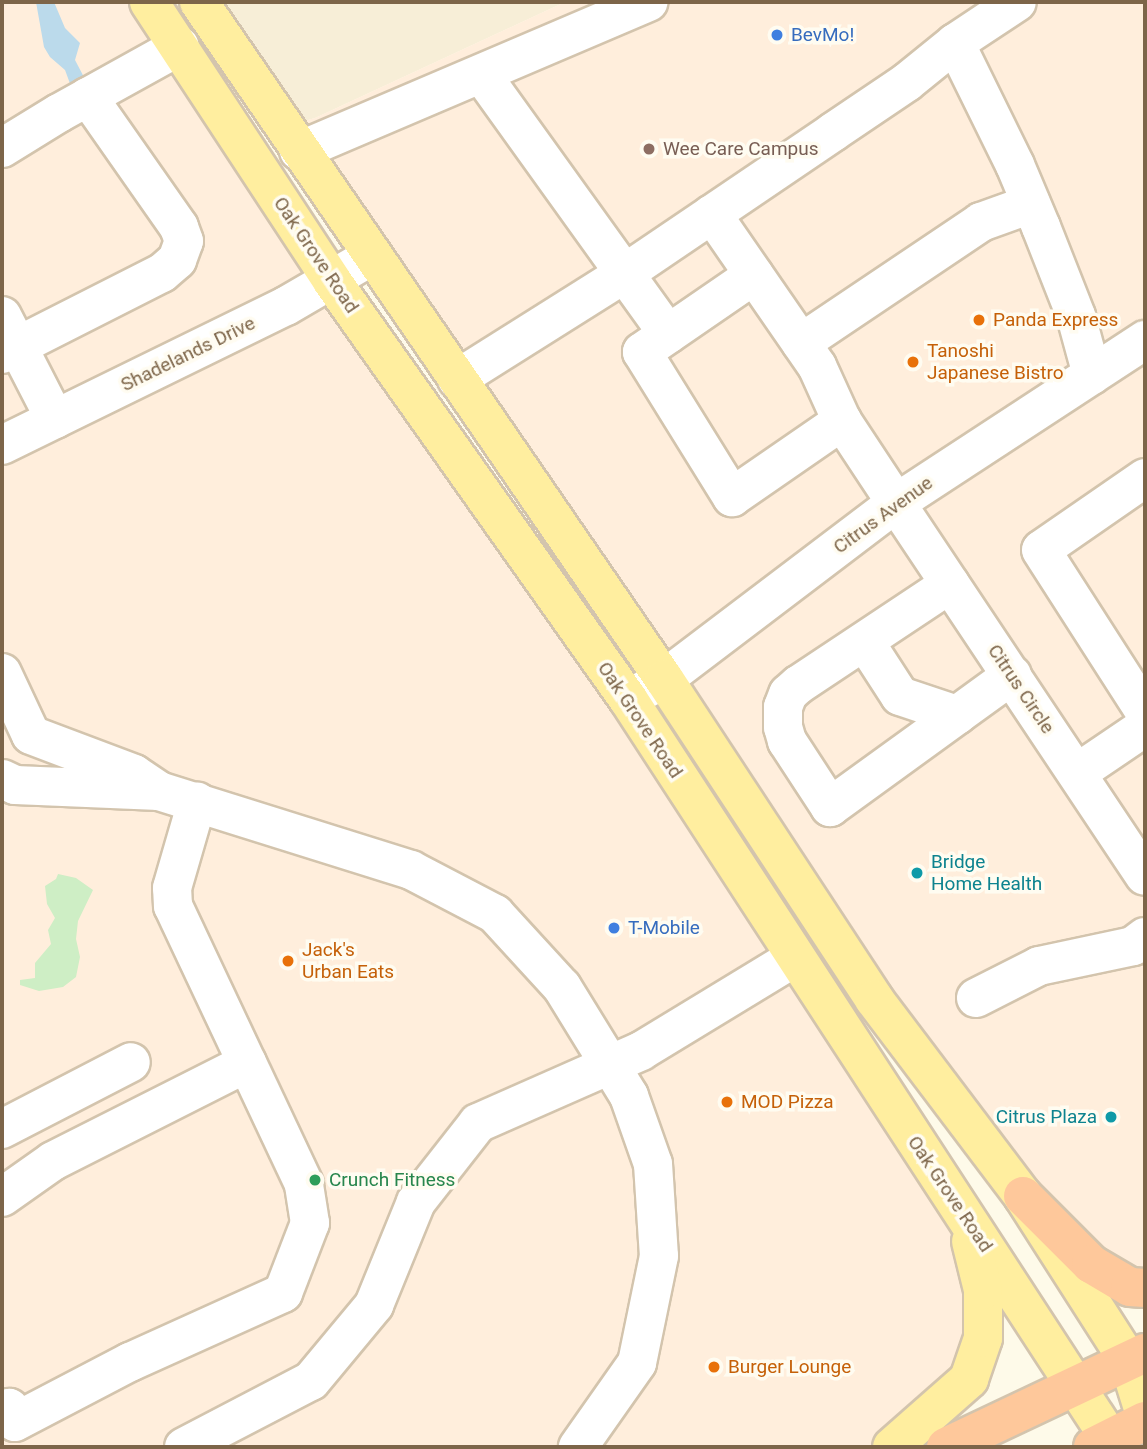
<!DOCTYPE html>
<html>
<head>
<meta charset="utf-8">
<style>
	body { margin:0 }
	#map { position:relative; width:1147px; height:1449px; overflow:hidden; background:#fefae9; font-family:Roboto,sans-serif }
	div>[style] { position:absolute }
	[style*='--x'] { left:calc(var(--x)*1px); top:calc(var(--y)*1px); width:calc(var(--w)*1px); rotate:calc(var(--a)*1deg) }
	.residential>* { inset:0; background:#f7eed7 }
	.commercial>* { inset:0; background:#ffeedc }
	.green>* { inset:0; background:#ceeec5 }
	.water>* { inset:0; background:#bbdaeb }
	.roads { filter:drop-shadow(2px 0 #d3c4ad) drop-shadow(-2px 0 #d3c4ad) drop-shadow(0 2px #d3c4ad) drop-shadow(0 -2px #d3c4ad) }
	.minor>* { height:38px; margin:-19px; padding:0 19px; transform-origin:19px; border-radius:19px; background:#fff }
	.major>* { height:38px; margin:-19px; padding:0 19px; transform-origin:19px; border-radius:19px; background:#ffee9f }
	.highway>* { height:38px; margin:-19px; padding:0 19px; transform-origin:19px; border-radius:19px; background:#fec89b }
	.dots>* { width:19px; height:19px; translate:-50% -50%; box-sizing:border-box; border:4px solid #fffcf1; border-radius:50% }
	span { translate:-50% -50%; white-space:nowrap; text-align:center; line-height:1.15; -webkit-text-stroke:7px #fffcf1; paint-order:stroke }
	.shop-label { font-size:19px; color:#366cbe }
	.left { translate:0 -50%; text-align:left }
	.education-label { font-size:19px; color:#785e54 }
	.street-label { font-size:19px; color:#7d6549 }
	.food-label { font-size:19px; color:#c56008 }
	.culture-label { font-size:19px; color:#0d838f }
	.right { translate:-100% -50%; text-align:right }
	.leisure-label { font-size:19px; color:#27864d }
	.frame { position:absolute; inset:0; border:4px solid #7d6549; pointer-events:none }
</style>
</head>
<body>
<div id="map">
	<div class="residential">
		<div style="clip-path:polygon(199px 2px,565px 2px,315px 118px,283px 127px)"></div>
	</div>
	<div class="commercial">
		<div style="clip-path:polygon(2px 2px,149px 2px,964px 1215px,983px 1338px,892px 1447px,2px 1447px)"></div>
		<div style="clip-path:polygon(565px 2px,1145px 2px,1145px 1288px,1023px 1196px,283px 127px,315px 118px)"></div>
	</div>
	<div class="green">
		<div style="clip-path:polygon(58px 874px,76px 878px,93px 890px,78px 921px,76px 939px,80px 957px,76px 977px,63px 987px,39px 991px,20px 985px,20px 980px,35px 978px,35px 963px,51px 944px,48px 930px,55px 918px,47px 904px,45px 886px,56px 879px)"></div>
	</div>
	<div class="water">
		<div style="clip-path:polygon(36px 2px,54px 2px,65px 28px,80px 43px,75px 60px,86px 81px,72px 89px,65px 70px,50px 57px,44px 47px)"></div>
	</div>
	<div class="roads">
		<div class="minor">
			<div style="--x:955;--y:43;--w:136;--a:63.8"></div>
			<div style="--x:1015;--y:165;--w:67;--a:67.2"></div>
			<div style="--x:1041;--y:227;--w:96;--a:68.5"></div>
			<div style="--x:1076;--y:316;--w:61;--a:74.8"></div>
			<div style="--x:482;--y:75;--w:319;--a:54.3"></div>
			<div style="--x:2;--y:148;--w:67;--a:-31.6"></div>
			<div style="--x:59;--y:113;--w:138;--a:-29"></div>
			<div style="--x:299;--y:151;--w:380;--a:-23.1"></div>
			<div style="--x:712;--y:214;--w:185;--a:55.4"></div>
			<div style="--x:817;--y:366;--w:60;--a:65.6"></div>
			<div style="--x:842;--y:421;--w:98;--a:56.6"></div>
			<div style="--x:896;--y:503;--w:448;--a:56.3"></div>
			<div style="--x:754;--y:275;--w:136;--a:145.5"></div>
			<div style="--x:642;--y:352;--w:171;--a:58.2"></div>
			<div style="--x:732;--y:497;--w:134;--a:-34.6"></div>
			<div style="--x:2;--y:316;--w:116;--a:62.8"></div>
			<div style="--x:801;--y:343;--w:217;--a:-33.9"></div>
			<div style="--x:981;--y:222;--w:53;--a:-19.8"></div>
			<div style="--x:2;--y:354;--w:179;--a:-26.9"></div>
			<div style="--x:162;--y:273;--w:20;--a:-41"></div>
			<div style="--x:177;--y:260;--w:20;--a:-70"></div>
			<div style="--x:184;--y:241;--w:15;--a:-110"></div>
			<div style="--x:179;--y:227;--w:159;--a:-125"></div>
			<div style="--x:457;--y:379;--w:199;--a:-32.2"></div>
			<div style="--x:625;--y:273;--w:251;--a:-34.1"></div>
			<div style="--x:833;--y:132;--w:89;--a:-34"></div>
			<div style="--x:907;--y:82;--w:62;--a:-39.1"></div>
			<div style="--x:955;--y:43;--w:74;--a:-33.5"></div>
			<div style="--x:2;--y:445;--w:316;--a:-26.1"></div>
			<div style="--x:286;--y:306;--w:99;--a:-30.2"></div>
			<div style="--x:1145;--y:478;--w:126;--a:145.3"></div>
			<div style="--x:1041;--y:550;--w:193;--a:57.3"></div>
			<div style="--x:950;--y:584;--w:182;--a:146.4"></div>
			<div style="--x:798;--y:685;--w:13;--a:138"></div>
			<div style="--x:788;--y:694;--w:14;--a:111"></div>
			<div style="--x:783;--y:707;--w:20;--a:90"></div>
			<div style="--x:783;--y:727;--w:15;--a:74"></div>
			<div style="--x:787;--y:741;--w:79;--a:56.9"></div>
			<div style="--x:830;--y:807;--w:157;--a:-35.9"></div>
			<div style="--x:865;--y:642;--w:64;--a:57.1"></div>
			<div style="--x:900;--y:696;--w:60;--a:18.4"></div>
			<div style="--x:957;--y:715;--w:68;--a:-36"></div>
			<div style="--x:2;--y:673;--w:68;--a:64.9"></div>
			<div style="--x:31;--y:735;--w:110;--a:20.7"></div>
			<div style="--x:134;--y:774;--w:30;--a:34"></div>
			<div style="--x:159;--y:791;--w:144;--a:-177.6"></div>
			<div style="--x:15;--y:785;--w:14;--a:-155"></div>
			<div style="--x:628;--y:699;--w:41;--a:-29.1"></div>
			<div style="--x:664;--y:679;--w:291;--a:-37.2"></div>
			<div style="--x:896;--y:503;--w:298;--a:-33.2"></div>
			<div style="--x:1077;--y:773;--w:82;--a:-34.1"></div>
			<div style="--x:159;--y:791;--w:264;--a:17.4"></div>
			<div style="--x:411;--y:870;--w:95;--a:27.6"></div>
			<div style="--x:495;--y:914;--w:99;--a:47.5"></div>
			<div style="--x:562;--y:987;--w:128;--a:58.4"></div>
			<div style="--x:629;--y:1096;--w:72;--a:70.6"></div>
			<div style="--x:653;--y:1164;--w:92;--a:86.3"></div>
			<div style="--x:659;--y:1256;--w:109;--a:101.6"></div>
			<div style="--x:637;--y:1363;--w:103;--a:125.1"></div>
			<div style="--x:976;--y:998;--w:71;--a:-26.9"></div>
			<div style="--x:1039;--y:966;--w:96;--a:-12"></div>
			<div style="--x:1133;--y:946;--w:15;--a:-37"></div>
			<div style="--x:2;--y:1129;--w:145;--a:-27.4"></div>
			<div style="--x:2;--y:1197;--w:62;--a:-35.2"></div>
			<div style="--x:53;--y:1161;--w:217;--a:-26.8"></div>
			<div style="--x:247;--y:1063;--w:174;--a:-115.2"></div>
			<div style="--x:173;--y:906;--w:18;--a:-93"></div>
			<div style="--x:172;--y:888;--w:90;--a:-73.8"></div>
			<div style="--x:2;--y:1411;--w:8;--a:-23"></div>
			<div style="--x:9;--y:1408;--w:15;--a:67"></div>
			<div style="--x:15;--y:1422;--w:130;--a:-27.6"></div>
			<div style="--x:130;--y:1362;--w:168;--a:-24.3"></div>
			<div style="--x:283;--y:1293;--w:75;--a:-68.9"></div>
			<div style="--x:310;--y:1223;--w:39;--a:-99"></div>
			<div style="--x:304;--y:1184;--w:134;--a:-115.2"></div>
			<div style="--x:184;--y:1447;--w:143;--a:-27.5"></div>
			<div style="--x:311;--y:1381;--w:99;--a:-50.3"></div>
			<div style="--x:374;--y:1305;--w:111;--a:-67.8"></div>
			<div style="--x:416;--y:1202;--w:100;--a:-51.9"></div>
			<div style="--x:478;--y:1123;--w:178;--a:-23.8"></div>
			<div style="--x:641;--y:1051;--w:179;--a:-31.3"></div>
		</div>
		<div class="major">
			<div style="--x:149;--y:2;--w:334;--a:56.7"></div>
			<div style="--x:332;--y:281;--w:512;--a:54.7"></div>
			<div style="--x:628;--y:699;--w:883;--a:56.92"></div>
			<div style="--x:199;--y:2;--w:821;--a:55.52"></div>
			<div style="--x:664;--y:679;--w:383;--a:56.7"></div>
			<div style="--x:874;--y:999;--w:247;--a:52.9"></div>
			<div style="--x:1023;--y:1196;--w:195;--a:57.4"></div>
			<div style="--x:1128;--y:1360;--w:58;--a:72.8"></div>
			<div style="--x:892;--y:1447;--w:103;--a:-41.4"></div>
			<div style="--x:969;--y:1379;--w:43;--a:-71.1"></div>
			<div style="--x:983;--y:1338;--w:48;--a:-90"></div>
			<div style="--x:983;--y:1290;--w:50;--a:-103.8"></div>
		</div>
		<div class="highway">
			<div style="--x:1023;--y:1196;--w:96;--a:45"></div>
			<div style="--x:1091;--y:1264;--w:45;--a:30.5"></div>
			<div style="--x:1130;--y:1287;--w:15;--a:4"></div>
			<div style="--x:946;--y:1447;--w:220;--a:-25.3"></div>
			<div style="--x:1093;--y:1447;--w:58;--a:-26.6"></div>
		</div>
	</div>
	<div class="dots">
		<div style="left:777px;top:35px;background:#3f7fe0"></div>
		<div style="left:649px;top:149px;background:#8d6e63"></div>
		<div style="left:979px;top:320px;background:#e8710a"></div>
		<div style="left:913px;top:362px;background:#e8710a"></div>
		<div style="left:917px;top:873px;background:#0f9aa8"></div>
		<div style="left:614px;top:928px;background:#3f7fe0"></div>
		<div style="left:288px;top:961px;background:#e8710a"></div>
		<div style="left:727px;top:1102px;background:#e8710a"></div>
		<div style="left:1111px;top:1117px;background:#0f9aa8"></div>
		<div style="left:315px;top:1180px;background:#2e9e5b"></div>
		<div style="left:714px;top:1367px;background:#e8710a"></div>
	</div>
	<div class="shop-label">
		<span class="left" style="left:791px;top:35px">BevMo!</span>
		<span class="left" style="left:628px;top:928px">T-Mobile</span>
	</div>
	<div class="education-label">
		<span class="left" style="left:663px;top:149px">Wee Care Campus</span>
	</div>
	<div class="street-label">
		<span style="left:316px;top:255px;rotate:56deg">Oak Grove Road</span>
		<span style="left:188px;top:354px;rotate:-26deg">Shadelands Drive</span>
		<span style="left:883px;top:515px;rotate:-36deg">Citrus Avenue</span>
		<span style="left:1021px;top:689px;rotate:56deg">Citrus Circle</span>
		<span style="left:640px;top:720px;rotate:56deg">Oak Grove Road</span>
		<span style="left:950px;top:1194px;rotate:56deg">Oak Grove Road</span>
	</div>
	<div class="food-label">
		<span class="left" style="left:993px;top:320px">Panda Express</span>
		<span class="left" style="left:927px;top:362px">Tanoshi<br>Japanese Bistro</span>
		<span class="left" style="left:302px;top:961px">Jack's<br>Urban Eats</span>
		<span class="left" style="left:741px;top:1102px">MOD Pizza</span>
		<span class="left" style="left:728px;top:1367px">Burger Lounge</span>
	</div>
	<div class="culture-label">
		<span class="left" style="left:931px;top:873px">Bridge<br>Home Health</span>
		<span class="right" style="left:1097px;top:1117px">Citrus Plaza</span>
	</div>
	<div class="leisure-label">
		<span class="left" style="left:329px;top:1180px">Crunch Fitness</span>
	</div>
	<div class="frame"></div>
</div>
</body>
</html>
